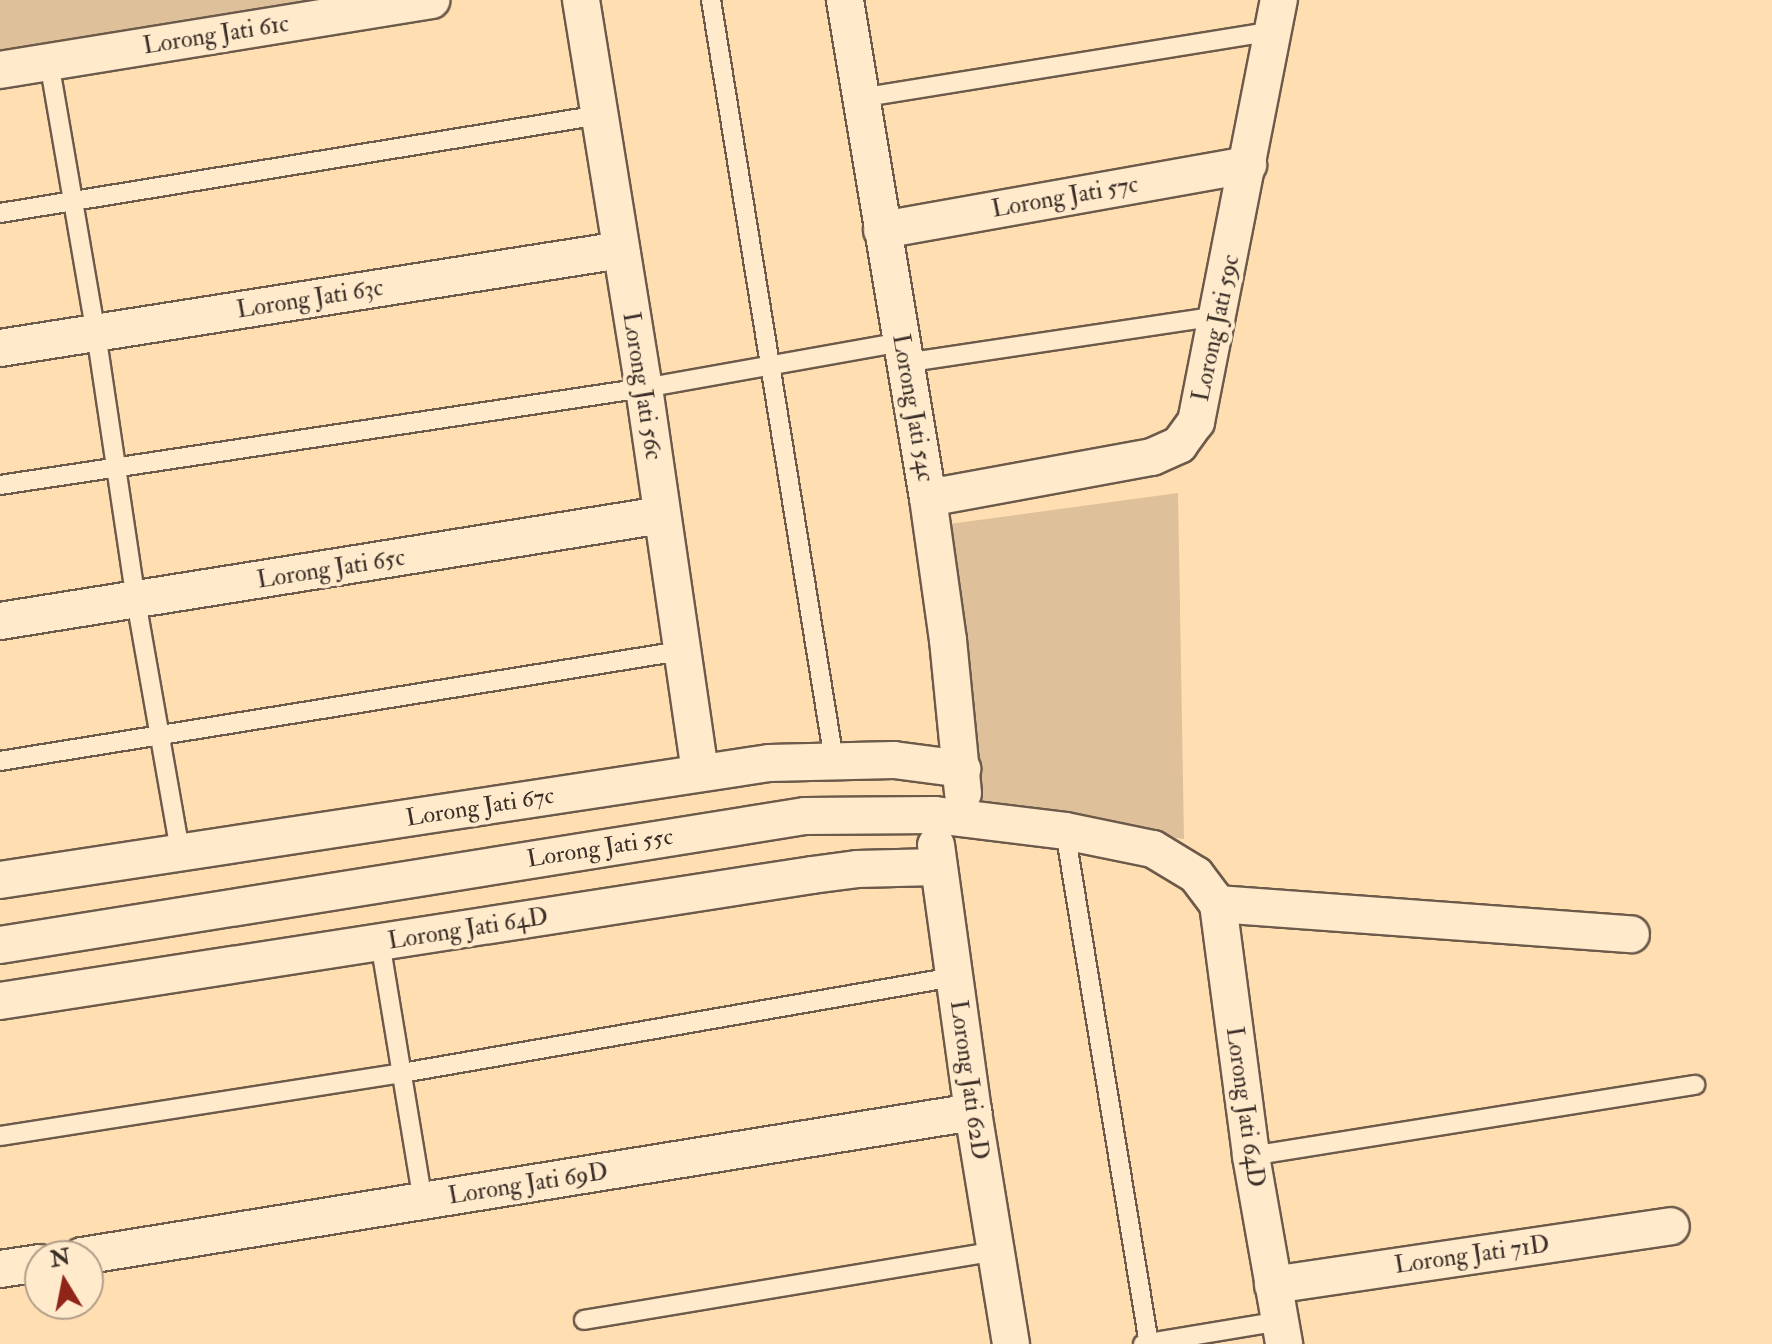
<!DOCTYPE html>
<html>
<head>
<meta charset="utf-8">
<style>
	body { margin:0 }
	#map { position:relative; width:1772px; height:1344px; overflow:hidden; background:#ffdeb1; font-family:"IM FELL Double Pica",serif }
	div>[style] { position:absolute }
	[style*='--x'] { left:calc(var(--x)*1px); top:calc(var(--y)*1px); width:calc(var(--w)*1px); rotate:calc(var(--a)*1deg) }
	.green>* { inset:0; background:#dec09a }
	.roads { filter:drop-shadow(2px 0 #6c5a4a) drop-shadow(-2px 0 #6c5a4a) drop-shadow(0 2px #6c5a4a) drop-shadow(0 -2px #6c5a4a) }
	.service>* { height:18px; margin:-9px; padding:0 9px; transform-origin:9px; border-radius:9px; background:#ffeacc }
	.minor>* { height:36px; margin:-18px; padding:0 18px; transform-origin:18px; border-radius:18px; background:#ffeacc }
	span { translate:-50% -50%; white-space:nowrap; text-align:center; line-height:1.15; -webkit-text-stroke:8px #ffeacc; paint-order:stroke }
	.street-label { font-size:24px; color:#3b2e28 }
	.north { position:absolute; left:24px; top:1240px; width:80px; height:80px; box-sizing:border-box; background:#ffeacc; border:2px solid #b19f8a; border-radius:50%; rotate:350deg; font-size:22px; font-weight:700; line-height:32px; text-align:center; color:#3b2e28 }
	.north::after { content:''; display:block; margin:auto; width:28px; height:36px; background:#8f2418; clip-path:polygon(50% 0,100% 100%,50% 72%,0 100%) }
</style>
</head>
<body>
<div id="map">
	<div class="green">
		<div style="clip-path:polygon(0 0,370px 0,0 54px)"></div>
		<div style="clip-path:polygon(1178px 493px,1184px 839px,945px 805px,927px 527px)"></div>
	</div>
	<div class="roads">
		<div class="service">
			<div style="--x:711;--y:0;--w:770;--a:80.81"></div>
			<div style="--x:49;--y:62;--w:275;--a:80.2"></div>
			<div style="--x:96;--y:333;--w:271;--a:81.5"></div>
			<div style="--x:136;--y:601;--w:258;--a:80"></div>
			<div style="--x:860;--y:98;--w:419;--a:-9.2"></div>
			<div style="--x:0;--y:213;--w:608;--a:-9.28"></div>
			<div style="--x:904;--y:363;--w:318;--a:-8.5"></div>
			<div style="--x:0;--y:485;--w:651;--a:-8.57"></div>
			<div style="--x:644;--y:388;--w:262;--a:-10.1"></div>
			<div style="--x:0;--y:761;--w:690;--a:-9.18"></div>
			<div style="--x:1065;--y:831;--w:520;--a:80.7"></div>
			<div style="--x:380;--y:942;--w:263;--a:80.6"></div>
			<div style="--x:0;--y:1136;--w:407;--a:-8.9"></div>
			<div style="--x:402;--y:1073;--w:560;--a:-9.87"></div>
			<div style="--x:1251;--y:1156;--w:450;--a:-9.1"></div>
			<div style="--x:584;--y:1320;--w:418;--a:-9.5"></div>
			<div style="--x:1143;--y:1344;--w:139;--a:-9.5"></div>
		</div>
		<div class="minor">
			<div style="--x:581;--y:0;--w:393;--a:80.8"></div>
			<div style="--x:644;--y:388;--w:388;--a:81.7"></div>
			<div style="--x:845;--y:0;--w:505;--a:80.54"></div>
			<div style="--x:928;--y:498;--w:143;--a:82"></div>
			<div style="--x:948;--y:640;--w:154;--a:84.4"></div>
			<div style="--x:0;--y:70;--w:437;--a:-9.2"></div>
			<div style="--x:882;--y:230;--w:372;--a:-10.1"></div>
			<div style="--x:0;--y:348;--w:629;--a:-8.97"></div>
			<div style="--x:928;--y:498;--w:228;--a:-10.4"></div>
			<div style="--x:1152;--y:457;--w:30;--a:-24"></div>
			<div style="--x:1179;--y:445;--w:29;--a:-54"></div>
			<div style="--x:1196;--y:422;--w:430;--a:-78.9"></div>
			<div style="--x:0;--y:621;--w:670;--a:-9.1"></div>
			<div style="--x:936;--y:845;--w:270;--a:82.1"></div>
			<div style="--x:973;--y:1112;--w:235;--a:80.7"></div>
			<div style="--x:0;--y:880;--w:778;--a:-8.65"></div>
			<div style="--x:769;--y:763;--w:125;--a:-1.4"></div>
			<div style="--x:894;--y:760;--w:69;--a:7.5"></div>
			<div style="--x:1218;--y:904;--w:414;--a:4.2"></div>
			<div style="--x:0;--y:945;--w:815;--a:-9.1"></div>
			<div style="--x:805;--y:816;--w:130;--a:-0.4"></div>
			<div style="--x:935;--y:815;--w:131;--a:7"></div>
			<div style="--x:1065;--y:831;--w:90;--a:11.6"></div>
			<div style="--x:1153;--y:849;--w:50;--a:31.2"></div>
			<div style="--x:1196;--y:875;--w:36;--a:53"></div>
			<div style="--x:1218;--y:904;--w:254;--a:82.5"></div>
			<div style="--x:1251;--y:1156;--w:191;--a:80"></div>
			<div style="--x:0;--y:1001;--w:822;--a:-8.82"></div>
			<div style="--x:812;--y:875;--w:45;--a:-7.6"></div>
			<div style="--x:857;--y:869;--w:80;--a:-1.4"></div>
			<div style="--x:82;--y:1256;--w:903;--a:-9.18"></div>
			<div style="--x:0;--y:1269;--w:40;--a:-8.5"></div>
			<div style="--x:1273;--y:1285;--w:402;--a:-8.4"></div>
		</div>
	</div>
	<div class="street-label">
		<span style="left:216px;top:35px;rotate:-9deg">Lorong Jati 61c</span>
		<span style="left:1065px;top:197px;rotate:-10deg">Lorong Jati 57c</span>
		<span style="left:310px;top:299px;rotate:-9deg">Lorong Jati 63c</span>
		<span style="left:1216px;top:328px;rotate:-78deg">Lorong Jati 59c</span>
		<span style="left:642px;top:386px;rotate:81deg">Lorong Jati 56c</span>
		<span style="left:913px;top:408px;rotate:80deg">Lorong Jati 54c</span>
		<span style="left:331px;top:569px;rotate:-9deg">Lorong Jati 65c</span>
		<span style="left:480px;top:807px;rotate:-9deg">Lorong Jati 67c</span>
		<span style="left:600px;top:848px;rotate:-9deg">Lorong Jati 55c</span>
		<span style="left:468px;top:929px;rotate:-9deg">Lorong Jati 64D</span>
		<span style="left:969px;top:1080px;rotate:82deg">Lorong Jati 62D</span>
		<span style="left:1245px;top:1107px;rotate:82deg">Lorong Jati 64D</span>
		<span style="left:528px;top:1184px;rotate:-9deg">Lorong Jati 69D</span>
		<span style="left:1472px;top:1255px;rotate:-8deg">Lorong Jati 71D</span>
	</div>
	<div class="north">N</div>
</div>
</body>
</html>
